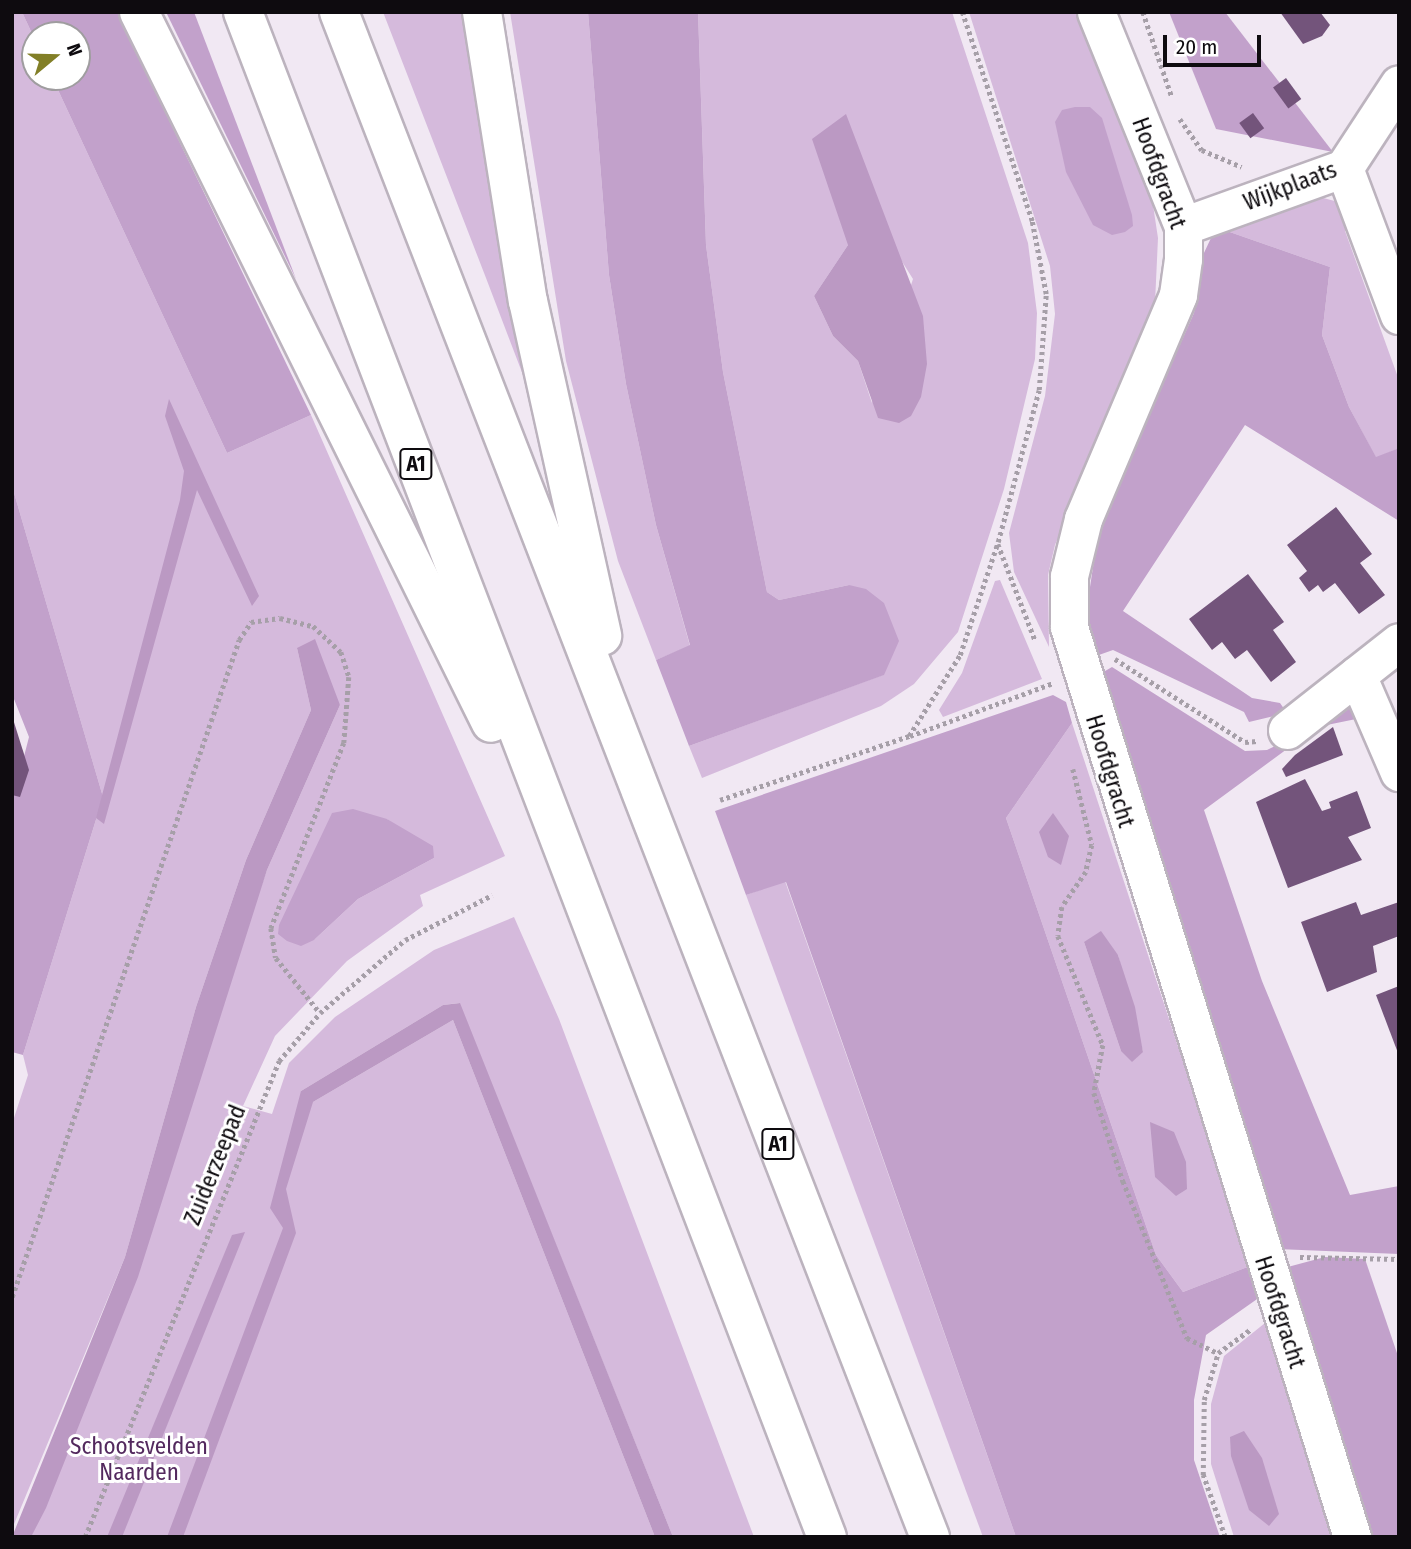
<!DOCTYPE html>
<html>
<head>
<meta charset="utf-8">
<style>
	body { margin:0 }
	#map { position:relative; width:1411px; height:1549px; overflow:hidden; background:#f1e8f3; font-family:"Fira Sans Condensed",sans-serif }
	div>[style] { position:absolute }
	[style*='--x'] { left:calc(var(--x)*1px); top:calc(var(--y)*1px); width:calc(var(--w)*1px); rotate:calc(var(--a)*1deg) }
	.green>* { inset:0; background:#d5badc }
	.forest>* { inset:0; background:#c2a1cb }
	.water>* { inset:0; background:#bb99c3 }
	.building>* { inset:0; background:#73547b; transform-origin:0 0 }
	.path>* { height:4.5px; margin-top:-2.25px; transform-origin:0; background:repeating-linear-gradient(90deg,#a69fa8 0 3.5px,transparent 0 7px) }
	.roads { filter:drop-shadow(2px 0 #bcb3be) drop-shadow(-2px 0 #bcb3be) drop-shadow(0 2px #bcb3be) drop-shadow(0 -2px #bcb3be) }
	.street>* { height:37px; margin:-18.5px; padding:0 18.5px; transform-origin:18.5px; border-radius:18.5px; background:#fff }
	.highway>* { height:38px; margin:-19px; padding:0 19px; transform-origin:19px; border-radius:19px; background:#fff }
	span { translate:-50% -50%; white-space:nowrap; text-align:center; line-height:1.15; -webkit-text-stroke:6px #fff; paint-order:stroke }
	.shield-label span { padding:2px 5px; background:#fff; border:2px solid; border-radius:5px; -webkit-text-stroke-width:0 }
	.shield-label { font-size:21px; color:#0e0b0f; font-weight:700 }
	.street-label { font-size:23px; color:#0e0b0f }
	.park-label { font-size:23px; color:#53295e }
	.frame { position:absolute; inset:0; border:14px solid #0e0b0f; pointer-events:none }
	.north { position:absolute; left:21px; top:21px; width:70px; height:70px; box-sizing:border-box; background:#fff; border:2px solid #9f9d9f; border-radius:50%; rotate:71deg; font-size:19px; font-weight:700; line-height:28px; text-align:center; color:#0e0b0f }
	.north::after { content:''; display:block; margin:auto; width:24px; height:32px; background:#827f27; clip-path:polygon(50% 0,100% 100%,50% 72%,0 100%) }
	.scale { position:absolute; left:1163px; top:35px; width:98px; height:32px; box-sizing:border-box; border:4px solid #0e0b0f; border-top:0; padding-left:9px; font-size:21px; line-height:24px; white-space:nowrap; color:#0e0b0f; -webkit-text-stroke:5px #fff; paint-order:stroke }
</style>
</head>
<body>
<div id="map">
	<div class="green">
		<div style="clip-path:polygon(evenodd,12px 12px,22px 12px,35px 40px,35px 77px,52px 77px,227px 453px,311px 415px,505px 856px,420px 895px,423px 906px,347px 961px,275px 1036px,243px 1106px,272px 1114px,289px 1063px,335px 1017px,434px 950px,514px 917px,559px 1019px,754px 1537px,673px 1537px,459px 1003px,443px 1005px,301px 1091px,313px 1102px,453px 1020px,655px 1537px,31px 1537px,267px 870px,340px 705px,297px 648px,311px 710px,246px 860px,196px 1007px,125px 1257px,12px 1529px,12px 1124px,28px 1075px,23px 1055px,103px 797px,12px 486px,12px 12px,387px 819px,434px 858px,358px 899px,314px 940px,387px 819px)"></div>
		<div style="clip-path:polygon(383px 12px,469px 12px,523px 375px,486px 278px)"></div>
		<div style="clip-path:polygon(510px 12px,588px 12px,609px 275px,626px 384px,656px 525px,690px 646px,656px 660px,618px 561px,566px 361px)"></div>
		<div style="clip-path:polygon(evenodd,698px 12px,952px 12px,1028px 243px,1037px 313px,1035px 359px,1004px 489px,958px 632px,914px 684px,881px 706px,702px 778px,689px 746px,883px 675px,849px 585px,779px 600px,767px 592px,723px 372px,706px 245px,698px 12px,848px 245px,901px 260px,913px 279px,872px 403px,858px 361px,833px 336px,814px 296px,848px 245px)"></div>
		<div style="clip-path:polygon(969px 12px,1082px 12px,1151px 192px,1158px 238px,1155px 303px,1055px 545px,1048px 575px,1049px 647px,1014px 572px,1009px 533px,1045px 396px,1055px 314px,1050px 266px)"></div>
		<div style="clip-path:polygon(1316px 196px,1342px 203px,1356px 227px,1345px 231px,1399px 380px,1399px 448px,1376px 458px,1349px 407px,1322px 335px,1330px 267px,1224px 230px)"></div>
		<div style="clip-path:polygon(1000px 580px,1042px 679px,943px 717px,939px 710px,962px 673px,995px 581px)"></div>
		<div style="clip-path:polygon(evenodd,1072px 723px,1250px 1266px,1183px 1292px,1156px 1255px,1006px 818px,1072px 723px,1084px 942px,1118px 955px,1143px 1052px,1121px 1051px,1084px 942px)"></div>
		<div style="clip-path:polygon(785px 881px,1016px 1537px,983px 1537px,746px 895px)"></div>
		<div style="clip-path:polygon(1265px 1323px,1287px 1394px,1336px 1537px,1234px 1537px,1211px 1464px,1211px 1404px,1224px 1356px)"></div>
	</div>
	<div class="forest">
		<div style="clip-path:polygon(22px 12px,117px 12px,311px 415px,227px 453px,52px 77px,77px 77px,77px 35px,35px 35px,35px 40px)"></div>
		<div style="clip-path:polygon(166px 12px,194px 12px,296px 279px)"></div>
		<div style="clip-path:polygon(588px 12px,698px 12px,706px 245px,723px 372px,767px 592px,779px 600px,849px 585px,866px 589px,884px 603px,899px 641px,884px 675px,689px 746px,656px 660px,690px 645px,656px 525px,626px 384px,609px 275px)"></div>
		<div style="clip-path:polygon(1169px 12px,1225px 12px,1333px 152px,1216px 129px)"></div>
		<div style="clip-path:polygon(1075px 107px,1090px 107px,1102px 118px,1132px 215px,1133px 226px,1125px 232px,1112px 235px,1093px 225px,1066px 172px,1055px 122px,1062px 110px)"></div>
		<div style="clip-path:polygon(1224px 230px,1330px 267px,1322px 335px,1349px 407px,1376px 457px,1399px 448px,1399px 521px,1245px 425px,1123px 611px,1252px 698px,1280px 703px,1287px 713px,1249px 722px,1244px 712px,1113px 650px,1096px 656px,1087px 607px,1099px 527px,1194px 313px,1203px 255px,1211px 238px)"></div>
		<div style="clip-path:polygon(12px 486px,103px 797px,23px 1055px,12px 1052px,12px 803px,29px 737px,12px 694px)"></div>
		<div style="clip-path:polygon(1112px 667px,1245px 751px,1267px 750px,1294px 737px,1350px 697px,1361px 718px,1317px 727px,1204px 810px,1262px 981px,1350px 1195px,1399px 1186px,1399px 1254px,1277px 1249px,1100px 674px)"></div>
		<div style="clip-path:polygon(1053px 695px,1066px 702px,1072px 723px,1006px 818px,1156px 1255px,1183px 1292px,1250px 1266px,1260px 1297px,1206px 1335px,1194px 1400px,1194px 1460px,1220px 1537px,1016px 1537px,786px 882px,746px 895px,715px 811px)"></div>
		<div style="clip-path:polygon(353px 809px,387px 819px,433px 846px,434px 858px,358px 899px,314px 940px,301px 946px,287px 941px,278px 934px,279px 925px,332px 813px)"></div>
		<div style="clip-path:polygon(1325px 1257px,1365px 1259px,1399px 1359px,1399px 1537px,1372px 1537px,1284px 1268px)"></div>
	</div>
	<div class="water">
		<div style="clip-path:polygon(846px 114px,923px 316px,927px 364px,921px 397px,911px 416px,899px 423px,878px 418px,858px 361px,833px 336px,814px 296px,848px 245px,812px 139px)"></div>
		<div style="clip-path:polygon(169px 399px,259px 596px,252px 606px,197px 490px,104px 824px,96px 818px,180px 500px,184px 471px,165px 416px)"></div>
		<div style="clip-path:polygon(315px 639px,340px 705px,267px 870px,138px 1277px,46px 1508px,31px 1537px,12px 1537px,125px 1257px,196px 1007px,246px 860px,311px 710px,297px 648px)"></div>
		<div style="clip-path:polygon(1053px 813px,1069px 836px,1061px 865px,1048px 857px,1039px 832px)"></div>
		<div style="clip-path:polygon(1101px 931px,1118px 955px,1135px 1007px,1143px 1052px,1132px 1062px,1121px 1051px,1084px 942px)"></div>
		<div style="clip-path:polygon(460px 1003px,673px 1537px,655px 1537px,453px 1020px,313px 1102px,286px 1189px,296px 1233px,183px 1537px,167px 1537px,283px 1228px,270px 1208px,301px 1091px,443px 1005px)"></div>
		<div style="clip-path:polygon(1150px 1122px,1174px 1132px,1186px 1162px,1187px 1189px,1176px 1196px,1155px 1177px)"></div>
		<div style="clip-path:polygon(245px 1232px,122px 1537px,107px 1537px,232px 1235px)"></div>
		<div style="clip-path:polygon(1244px 1431px,1262px 1458px,1279px 1514px,1269px 1526px,1249px 1510px,1231px 1456px,1230px 1437px)"></div>
	</div>
	<div class="building">
		<div style="clip-path:polygon(1280px 12px,1320px 12px,1330px 25px,1322px 36px,1303px 44px)"></div>
		<div style="left:1286px;top:78px;width:26px;height:16px;rotate:54deg"></div>
		<div style="left:1253px;top:113px;width:19px;height:17px;rotate:54deg"></div>
		<div style="clip-path:polygon(1336px 507px,1372px 554px,1360px 563px,1385px 595px,1359px 614px,1335px 583px,1323px 592px,1318px 585px,1309px 592px,1299px 578px,1307px 571px,1287px 545px)"></div>
		<div style="clip-path:polygon(1248px 574px,1284px 622px,1273px 630px,1296px 662px,1271px 682px,1247px 650px,1235px 659px,1222px 642px,1212px 650px,1189px 619px)"></div>
		<div style="clip-path:polygon(13px 719px,29px 770px,20px 797px,12px 795px)"></div>
		<div style="clip-path:polygon(1333px 727px,1343px 755px,1286px 777px,1282px 769px,1295px 755px)"></div>
		<div style="clip-path:polygon(1305px 779px,1322px 811px,1331px 808px,1329px 802px,1357px 791px,1371px 828px,1348px 837px,1362px 860px,1288px 888px,1256px 802px)"></div>
		<div style="clip-path:polygon(1356px 902px,1361px 915px,1399px 902px,1399px 936px,1373px 946px,1377px 972px,1327px 992px,1301px 922px)"></div>
		<div style="clip-path:polygon(1399px 986px,1399px 1052px,1398px 1053px,1376px 995px)"></div>
	</div>
	<div class="path">
		<div style="--x:1143;--y:12;--w:90;--a:71.2"></div>
		<div style="--x:1180;--y:119;--w:38;--a:55"></div>
		<div style="--x:1202;--y:150;--w:43;--a:23"></div>
		<div style="--x:998;--y:544;--w:103;--a:68.9"></div>
		<div style="--x:1115;--y:659;--w:154;--a:32.6"></div>
		<div style="--x:1245;--y:742;--w:12;--a:-5"></div>
		<div style="--x:910;--y:736;--w:153;--a:-20.3"></div>
		<div style="--x:1073;--y:769;--w:78;--a:76"></div>
		<div style="--x:1092;--y:845;--w:28;--a:103"></div>
		<div style="--x:1086;--y:872;--w:42;--a:124.4"></div>
		<div style="--x:1062;--y:907;--w:29;--a:98"></div>
		<div style="--x:1058;--y:936;--w:118;--a:67.6"></div>
		<div style="--x:1103;--y:1045;--w:49;--a:100.6"></div>
		<div style="--x:1094;--y:1093;--w:93;--a:71.8"></div>
		<div style="--x:1123;--y:1181;--w:170;--a:67.8"></div>
		<div style="--x:1187;--y:1338;--w:34;--a:26"></div>
		<div style="--x:720;--y:800;--w:200;--a:-18.7"></div>
		<div style="--x:909;--y:736;--w:96;--a:-57.8"></div>
		<div style="--x:960;--y:655;--w:119;--a:-71.4"></div>
		<div style="--x:998;--y:542;--w:157;--a:-74.9"></div>
		<div style="--x:1039;--y:390;--w:96;--a:-85.8"></div>
		<div style="--x:1046;--y:294;--w:74;--a:-100.9"></div>
		<div style="--x:1032;--y:221;--w:220;--a:-108.5"></div>
		<div style="--x:1300;--y:1257;--w:99;--a:1.2"></div>
		<div style="--x:12;--y:1297;--w:695;--a:-70.94"></div>
		<div style="--x:239;--y:640;--w:22;--a:-56"></div>
		<div style="--x:251;--y:622;--w:29;--a:-8"></div>
		<div style="--x:280;--y:618;--w:34;--a:14"></div>
		<div style="--x:313;--y:626;--w:38;--a:43"></div>
		<div style="--x:341;--y:652;--w:26;--a:72"></div>
		<div style="--x:349;--y:677;--w:66;--a:94.3"></div>
		<div style="--x:344;--y:743;--w:199;--a:111.5"></div>
		<div style="--x:271;--y:928;--w:30;--a:81"></div>
		<div style="--x:276;--y:958;--w:70;--a:51.3"></div>
		<div style="--x:85;--y:1537;--w:514;--a:-67.83"></div>
		<div style="--x:279;--y:1061;--w:63;--a:-49.5"></div>
		<div style="--x:320;--y:1013;--w:112;--a:-40.7"></div>
		<div style="--x:405;--y:940;--w:98;--a:-27.3"></div>
		<div style="--x:1225;--y:1537;--w:66;--a:-109.5"></div>
		<div style="--x:1203;--y:1475;--w:75;--a:-89.2"></div>
		<div style="--x:1204;--y:1400;--w:49;--a:-73.4"></div>
		<div style="--x:1218;--y:1353;--w:41;--a:-36"></div>
	</div>
	<div class="roads">
		<div class="street">
			<div style="--x:1096;--y:12;--w:231;--a:67.9"></div>
			<div style="--x:1183;--y:226;--w:33;--a:90"></div>
			<div style="--x:1183;--y:259;--w:36;--a:98"></div>
			<div style="--x:1178;--y:295;--w:243;--a:113"></div>
			<div style="--x:1083;--y:519;--w:59;--a:103.8"></div>
			<div style="--x:1069;--y:576;--w:51;--a:90"></div>
			<div style="--x:1069;--y:627;--w:953;--a:72.72"></div>
			<div style="--x:1344;--y:168;--w:157;--a:69.5"></div>
			<div style="--x:1183;--y:226;--w:171;--a:-19.8"></div>
			<div style="--x:1344;--y:168;--w:100;--a:-56.8"></div>
			<div style="--x:1357;--y:675;--w:106;--a:66.6"></div>
			<div style="--x:1287;--y:730;--w:142;--a:-38.2"></div>
		</div>
		<div class="highway">
			<div style="--x:139;--y:12;--w:793;--a:63.66"></div>
			<div style="--x:243;--y:12;--w:1633;--a:69.05"></div>
			<div style="--x:339;--y:12;--w:1636;--a:68.82"></div>
			<div style="--x:482;--y:12;--w:293;--a:81"></div>
			<div style="--x:528;--y:301;--w:343;--a:77.5"></div>
		</div>
	</div>
	<div class="shield-label">
		<span style="left:416px;top:464px">A1</span>
		<span style="left:778px;top:1144px">A1</span>
	</div>
	<div class="street-label">
		<span style="left:1159px;top:173px;rotate:70deg">Hoofdgracht</span>
		<span style="left:1290px;top:186px;rotate:-21deg">Wijkplaats</span>
		<span style="left:1110px;top:771px;rotate:73deg">Hoofdgracht</span>
		<span style="left:215px;top:1165px;rotate:-68deg">Zuiderzeepad</span>
		<span style="left:1280px;top:1312px;rotate:72deg">Hoofdgracht</span>
	</div>
	<div class="park-label">
		<span style="left:139px;top:1459px">Schootsvelden<br>Naarden</span>
	</div>
	<div class="frame"></div>
	<div class="north">N</div>
	<div class="scale">20 m</div>
</div>
</body>
</html>
